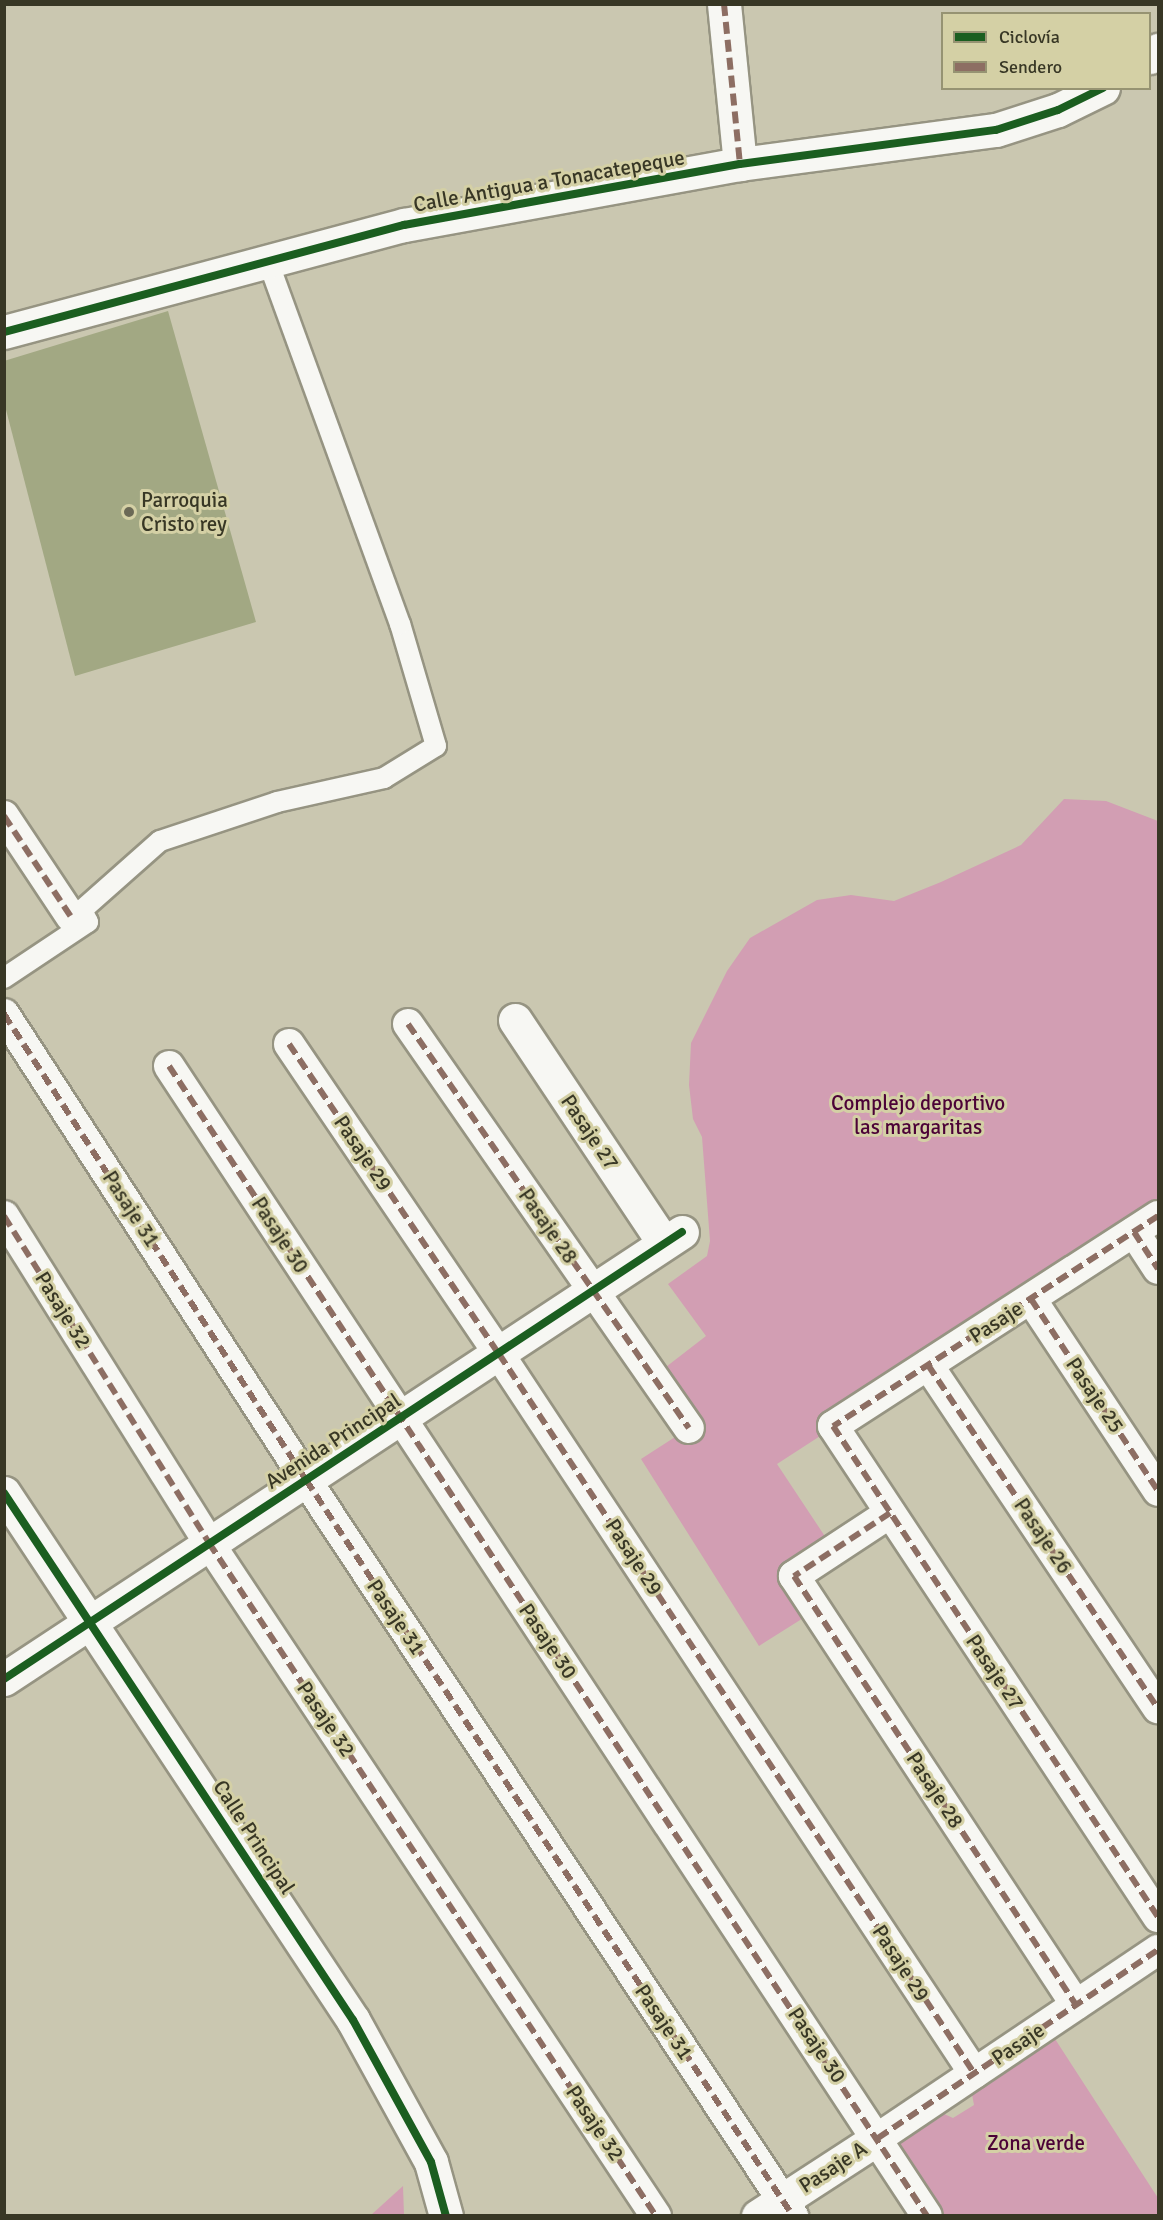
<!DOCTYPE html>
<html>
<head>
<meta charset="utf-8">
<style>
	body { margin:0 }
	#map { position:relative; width:1163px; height:2220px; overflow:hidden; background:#cac7b0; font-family:Signika,sans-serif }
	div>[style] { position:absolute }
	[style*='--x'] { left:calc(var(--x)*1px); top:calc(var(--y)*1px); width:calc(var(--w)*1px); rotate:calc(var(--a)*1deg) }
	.green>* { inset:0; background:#d29eb3 }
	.building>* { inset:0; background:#a2a883 }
	.roads { filter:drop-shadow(2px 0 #969482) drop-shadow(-2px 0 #969482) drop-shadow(0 2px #969482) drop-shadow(0 -2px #969482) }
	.service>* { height:20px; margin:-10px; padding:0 10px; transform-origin:10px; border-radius:10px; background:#f7f7f3 }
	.pedestrian>* { height:30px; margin:-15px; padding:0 15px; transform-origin:15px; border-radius:15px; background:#f7f7f3 }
	.minor>* { height:33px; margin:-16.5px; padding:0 16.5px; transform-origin:16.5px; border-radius:16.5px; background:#f7f7f3 }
	.tertiary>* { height:33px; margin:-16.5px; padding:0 16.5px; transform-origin:16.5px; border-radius:16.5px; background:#f7f7f3 }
	.quiet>* { height:6px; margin-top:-3px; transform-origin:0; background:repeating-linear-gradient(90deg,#8d6e63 0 12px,transparent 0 18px) }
	.cycleway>* { height:8px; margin:-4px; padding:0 4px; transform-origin:4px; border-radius:4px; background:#1b5e20 }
	.dots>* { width:16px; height:16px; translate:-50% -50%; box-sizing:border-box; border:3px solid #d4d0a5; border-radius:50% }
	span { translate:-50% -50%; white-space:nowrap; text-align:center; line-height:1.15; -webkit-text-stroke:6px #d4d0a5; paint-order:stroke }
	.street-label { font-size:21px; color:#383725 }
	.poi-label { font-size:21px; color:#383725 }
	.left { translate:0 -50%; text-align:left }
	.park-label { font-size:21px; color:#4c0237 }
	.frame { position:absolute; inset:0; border:6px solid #383725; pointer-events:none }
	.legend { position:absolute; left:941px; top:12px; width:210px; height:78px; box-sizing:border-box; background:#d4d0a5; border:2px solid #969372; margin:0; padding:8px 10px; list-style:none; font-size:18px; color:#383725 }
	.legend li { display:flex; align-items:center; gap:12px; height:30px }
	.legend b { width:30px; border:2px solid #969372 }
</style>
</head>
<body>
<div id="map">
	<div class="green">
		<div style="clip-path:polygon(1064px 799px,1106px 801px,1158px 821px,1158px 1217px,777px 1464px,834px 1550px,794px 1576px,816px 1610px,759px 1646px,641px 1459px,689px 1428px,653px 1377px,706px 1336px,668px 1284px,707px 1256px,710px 1241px,702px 1137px,693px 1119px,689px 1085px,691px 1043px,727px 971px,750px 938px,817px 900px,851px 895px,894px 901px,941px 882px,1021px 845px)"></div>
		<div style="clip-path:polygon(1046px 2025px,1158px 2198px,1158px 2215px,927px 2215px,878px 2138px,931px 2108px,953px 2118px,974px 2105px,970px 2084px)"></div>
		<div style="clip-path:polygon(403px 2186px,404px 2215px,371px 2215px)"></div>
	</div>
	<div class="building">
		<div style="clip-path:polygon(168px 311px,256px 622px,75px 676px,4px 402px,4px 361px)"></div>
	</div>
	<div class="roads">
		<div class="service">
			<div style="--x:4;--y:978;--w:101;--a:-33.7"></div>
			<div style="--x:88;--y:922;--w:13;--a:-117"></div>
			<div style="--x:82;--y:910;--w:104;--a:-41.5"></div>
			<div style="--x:160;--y:841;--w:123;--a:-18.4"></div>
			<div style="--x:277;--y:802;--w:110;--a:-12.6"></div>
			<div style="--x:384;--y:778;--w:61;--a:-31.6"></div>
			<div style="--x:436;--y:746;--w:127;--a:-106.4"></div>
			<div style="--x:400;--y:624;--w:385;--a:-110"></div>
		</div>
		<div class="pedestrian">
			<div style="--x:4;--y:816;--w:121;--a:56.4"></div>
			<div style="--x:4;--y:1014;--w:555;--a:57.05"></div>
			<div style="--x:306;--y:1480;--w:883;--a:56.51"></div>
			<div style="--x:408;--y:1024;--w:492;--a:55.2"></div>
			<div style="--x:289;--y:1044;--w:374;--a:55.9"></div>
			<div style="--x:499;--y:1354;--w:862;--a:56.55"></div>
			<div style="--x:169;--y:1066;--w:1377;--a:56.61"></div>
			<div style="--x:4;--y:1216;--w:386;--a:57.9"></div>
			<div style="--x:209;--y:1543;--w:808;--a:56.41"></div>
			<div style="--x:1158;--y:1216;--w:387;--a:147.1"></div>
			<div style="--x:833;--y:1426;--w:589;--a:56.5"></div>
			<div style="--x:1134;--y:1232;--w:44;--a:57"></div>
			<div style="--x:1031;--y:1299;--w:230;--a:56.5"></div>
			<div style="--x:928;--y:1365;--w:413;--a:56.2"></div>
			<div style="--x:890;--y:1513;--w:115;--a:146.7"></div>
			<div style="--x:794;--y:1576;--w:513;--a:56.68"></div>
			<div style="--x:878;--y:2138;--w:337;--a:-33.9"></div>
		</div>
		<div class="minor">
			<div style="--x:724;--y:4;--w:161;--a:84.3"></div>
			<div style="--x:515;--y:1020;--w:268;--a:56.3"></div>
			<div style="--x:4;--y:1493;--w:632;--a:56.49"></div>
			<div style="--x:353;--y:2020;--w:162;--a:61.2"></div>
			<div style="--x:431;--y:2162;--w:56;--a:74.5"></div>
			<div style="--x:4;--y:1679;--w:812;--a:-33.4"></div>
			<div style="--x:758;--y:2216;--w:143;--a:-33"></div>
		</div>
		<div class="tertiary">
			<div style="--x:1150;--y:57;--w:11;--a:-41"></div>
			<div style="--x:4;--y:332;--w:414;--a:-15"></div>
			<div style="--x:404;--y:225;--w:341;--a:-10.3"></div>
			<div style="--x:740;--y:164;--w:258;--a:-7.6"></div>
			<div style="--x:996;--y:130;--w:65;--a:-17.9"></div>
			<div style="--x:1058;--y:110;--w:50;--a:-26.1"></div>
		</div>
	</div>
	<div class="quiet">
		<div style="--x:724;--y:4;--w:161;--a:84.3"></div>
		<div style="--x:4;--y:816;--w:121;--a:56.4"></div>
		<div style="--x:4;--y:1014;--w:555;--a:57.05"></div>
		<div style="--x:306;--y:1480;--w:883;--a:56.51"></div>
		<div style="--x:408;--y:1024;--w:492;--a:55.2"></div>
		<div style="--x:289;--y:1044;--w:374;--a:55.9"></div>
		<div style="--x:499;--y:1354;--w:862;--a:56.55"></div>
		<div style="--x:169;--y:1066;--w:1377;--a:56.61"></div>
		<div style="--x:4;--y:1216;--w:386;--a:57.9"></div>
		<div style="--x:209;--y:1543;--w:808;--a:56.41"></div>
		<div style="--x:1158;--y:1216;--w:387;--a:147.1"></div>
		<div style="--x:833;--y:1426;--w:589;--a:56.5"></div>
		<div style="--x:1134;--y:1232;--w:44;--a:57"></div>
		<div style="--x:1031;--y:1299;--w:230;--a:56.5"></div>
		<div style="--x:928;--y:1365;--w:413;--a:56.2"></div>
		<div style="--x:890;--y:1513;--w:115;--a:146.7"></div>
		<div style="--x:794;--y:1576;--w:513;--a:56.68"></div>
		<div style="--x:878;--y:2138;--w:337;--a:-33.9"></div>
	</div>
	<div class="cycleway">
		<div style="--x:4;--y:332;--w:414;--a:-15"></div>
		<div style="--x:404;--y:225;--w:341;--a:-10.3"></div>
		<div style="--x:740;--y:164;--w:258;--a:-7.6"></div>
		<div style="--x:996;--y:130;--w:65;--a:-17.9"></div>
		<div style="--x:1058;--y:110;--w:50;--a:-26.1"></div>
		<div style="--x:4;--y:1493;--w:632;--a:56.49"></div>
		<div style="--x:353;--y:2020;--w:162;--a:61.2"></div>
		<div style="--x:431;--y:2162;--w:56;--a:74.5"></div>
		<div style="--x:4;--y:1679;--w:812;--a:-33.4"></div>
	</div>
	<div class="dots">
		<div style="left:129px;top:512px;background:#6b6956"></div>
	</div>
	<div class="street-label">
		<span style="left:549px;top:181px;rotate:-10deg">Calle Antigua a Tonacatepeque</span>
		<span style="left:590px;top:1132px;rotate:56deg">Pasaje 27</span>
		<span style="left:363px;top:1153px;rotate:56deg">Pasaje 29</span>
		<span style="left:131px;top:1209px;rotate:57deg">Pasaje 31</span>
		<span style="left:548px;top:1226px;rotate:55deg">Pasaje 28</span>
		<span style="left:280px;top:1235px;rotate:57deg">Pasaje 30</span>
		<span style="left:63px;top:1310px;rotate:58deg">Pasaje 32</span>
		<span style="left:996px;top:1322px;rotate:-33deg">Pasaje</span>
		<span style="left:1095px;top:1395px;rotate:56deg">Pasaje 25</span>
		<span style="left:333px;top:1441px;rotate:-33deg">Avenida Principal</span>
		<span style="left:1043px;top:1536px;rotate:56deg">Pasaje 26</span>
		<span style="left:634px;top:1557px;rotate:57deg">Pasaje 29</span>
		<span style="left:396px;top:1617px;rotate:56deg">Pasaje 31</span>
		<span style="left:548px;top:1641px;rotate:56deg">Pasaje 30</span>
		<span style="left:995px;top:1672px;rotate:56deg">Pasaje 27</span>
		<span style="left:326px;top:1719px;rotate:56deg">Pasaje 32</span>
		<span style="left:935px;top:1790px;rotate:57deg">Pasaje 28</span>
		<span style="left:254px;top:1837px;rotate:57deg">Calle Principal</span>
		<span style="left:901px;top:1963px;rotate:57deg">Pasaje 29</span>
		<span style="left:664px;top:2022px;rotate:56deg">Pasaje 31</span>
		<span style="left:1018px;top:2044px;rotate:-34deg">Pasaje</span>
		<span style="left:817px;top:2045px;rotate:56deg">Pasaje 30</span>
		<span style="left:595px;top:2123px;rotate:56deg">Pasaje 32</span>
		<span style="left:833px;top:2167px;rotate:-33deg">Pasaje A</span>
	</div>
	<div class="poi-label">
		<span class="left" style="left:141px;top:512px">Parroquia<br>Cristo rey</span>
	</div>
	<div class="park-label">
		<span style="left:918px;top:1115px">Complejo deportivo<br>las margaritas</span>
		<span style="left:1036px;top:2143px">Zona verde</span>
	</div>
	<div class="frame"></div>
	<ul class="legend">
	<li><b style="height:8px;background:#1b5e20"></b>Ciclovía</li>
	<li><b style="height:8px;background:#8d6e63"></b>Sendero</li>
	</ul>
</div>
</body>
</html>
